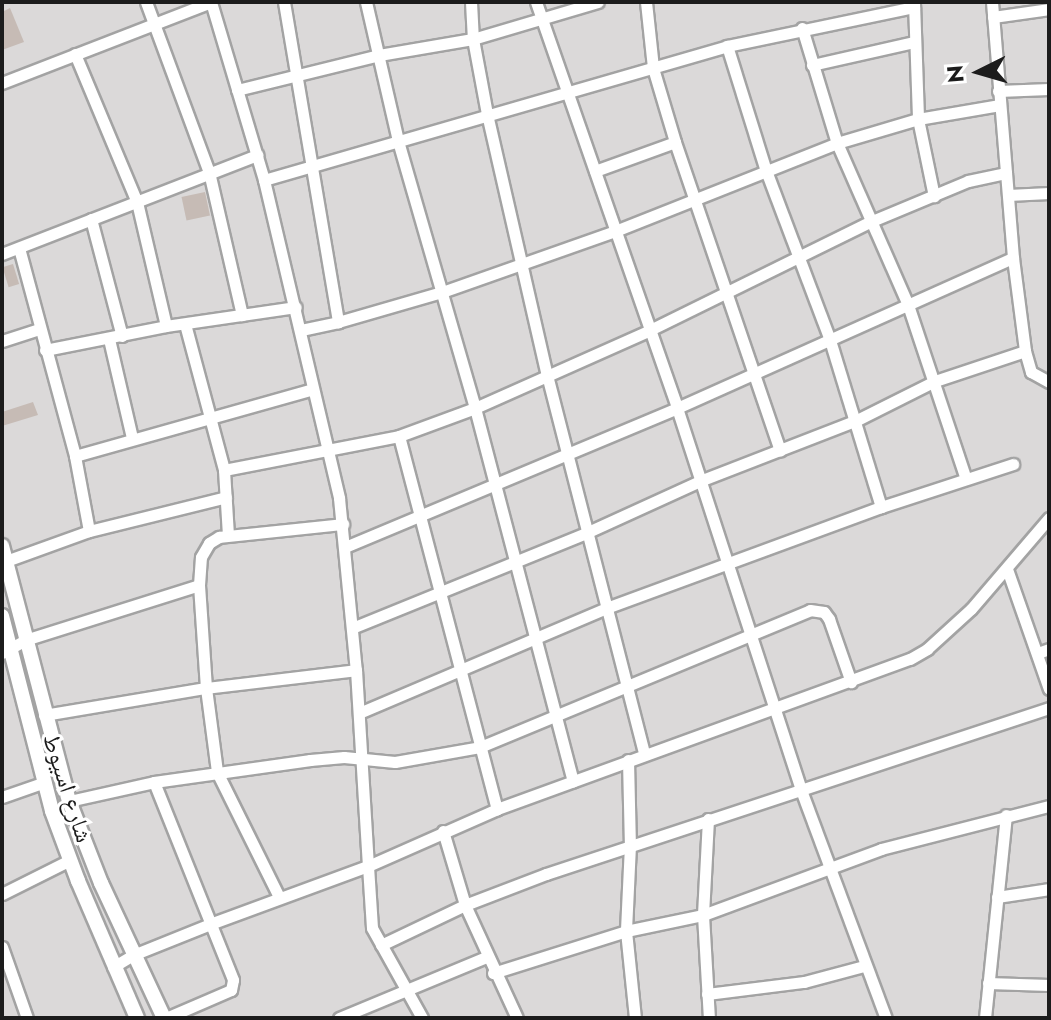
<!DOCTYPE html>
<html>
<head>
<meta charset="utf-8">
<style>
	body { margin:0 }
	#map { position:relative; width:1051px; height:1020px; overflow:hidden; background:#efe9e1; font-family:Jost,"Noto Naskh Arabic",sans-serif }
	div>[style] { position:absolute }
	[style*='--x'] { left:calc(var(--x)*1px); top:calc(var(--y)*1px); width:calc(var(--w)*1px); rotate:calc(var(--a)*1deg) }
	.residential>* { inset:0; background:#dbd9d9; transform-origin:0 0 }
	.building>* { inset:0; background:#c6bbb5; transform-origin:0 0 }
	.roads { filter:drop-shadow(2px 0 #a3a3a3) drop-shadow(-2px 0 #a3a3a3) drop-shadow(0 2px #a3a3a3) drop-shadow(0 -2px #a3a3a3) }
	.minor>* { height:11px; margin:-5.5px; padding:0 5.5px; transform-origin:5.5px; border-radius:5.5px; background:#fff }
	.tertiary>* { height:14px; margin:-7px; padding:0 7px; transform-origin:7px; border-radius:7px; background:#fff }
	span { translate:-50% -50%; white-space:nowrap; text-align:center; line-height:1.15; -webkit-text-stroke:6px #fff; paint-order:stroke }
	.street-label { font-size:24px; color:#1c1c1c }
	.frame { position:absolute; inset:0; border:4px solid #1c1c1c; pointer-events:none }
	.north { position:absolute; left:939px; top:32px; width:80px; height:80px; -webkit-text-stroke:6px #fff; paint-order:stroke; rotate:265deg; font-size:22px; font-weight:700; line-height:32px; text-align:center; color:#1c1c1c }
	.north::after { content:''; display:block; margin:auto; width:28px; height:36px; background:#1c1c1c; clip-path:polygon(50% 0,100% 100%,50% 72%,0 100%) }
</style>
</head>
<body>
<div id="map">
	<div class="residential">
		<div style="left:2px;top:2px;width:1047px;height:1016px"></div>
	</div>
	<div class="building">
		<div style="clip-path:polygon(10px 8px,24px 42px,2px 50px,2px 12px)"></div>
		<div style="left:205px;top:192px;width:24px;height:24px;rotate:78deg"></div>
		<div style="left:13px;top:264px;width:21px;height:11px;rotate:73deg"></div>
		<div style="clip-path:polygon(33px 402px,38px 415px,2px 426px,2px 412px)"></div>
	</div>
	<div class="roads">
		<div class="minor">
			<div style="--x:146;--y:2;--w:181;--a:69.7"></div>
			<div style="--x:209;--y:172;--w:147;--a:77"></div>
			<div style="--x:211;--y:2;--w:186;--a:73.4"></div>
			<div style="--x:264;--y:180;--w:327;--a:76.7"></div>
			<div style="--x:339;--y:498;--w:173;--a:84.4"></div>
			<div style="--x:356;--y:670;--w:196;--a:86.5"></div>
			<div style="--x:368;--y:866;--w:141;--a:-23.8"></div>
			<div style="--x:497;--y:809;--w:439;--a:-20"></div>
			<div style="--x:910;--y:659;--w:20;--a:-30"></div>
			<div style="--x:927;--y:649;--w:59;--a:-42.3"></div>
			<div style="--x:971;--y:609;--w:120;--a:-49.4"></div>
			<div style="--x:284;--y:2;--w:325;--a:80.4"></div>
			<div style="--x:338;--y:322;--w:108;--a:-16.1"></div>
			<div style="--x:442;--y:292;--w:183;--a:-19.4"></div>
			<div style="--x:615;--y:231;--w:239;--a:-21.6"></div>
			<div style="--x:837;--y:143;--w:84;--a:-16.5"></div>
			<div style="--x:918;--y:119;--w:83;--a:-9.7"></div>
			<div style="--x:366;--y:2;--w:143;--a:77"></div>
			<div style="--x:398;--y:141;--w:278;--a:73.9"></div>
			<div style="--x:475;--y:408;--w:386;--a:75.3"></div>
			<div style="--x:471;--y:2;--w:37;--a:87"></div>
			<div style="--x:473;--y:39;--w:76;--a:79.4"></div>
			<div style="--x:487;--y:114;--w:268;--a:77.1"></div>
			<div style="--x:547;--y:375;--w:390;--a:75.6"></div>
			<div style="--x:536;--y:2;--w:430;--a:70.8"></div>
			<div style="--x:677;--y:408;--w:402;--a:72"></div>
			<div style="--x:801;--y:790;--w:243;--a:69.6"></div>
			<div style="--x:646;--y:2;--w:66;--a:83.9"></div>
			<div style="--x:653;--y:68;--w:77;--a:73.4"></div>
			<div style="--x:675;--y:142;--w:326;--a:71.2"></div>
			<div style="--x:992;--y:2;--w:257;--a:85.3"></div>
			<div style="--x:1013;--y:258;--w:94;--a:82.6"></div>
			<div style="--x:1025;--y:351;--w:22;--a:74"></div>
			<div style="--x:1031;--y:372;--w:21;--a:29"></div>
			<div style="--x:914;--y:3;--w:116;--a:88"></div>
			<div style="--x:918;--y:119;--w:79;--a:78.3"></div>
			<div style="--x:993;--y:17;--w:57;--a:-8.1"></div>
			<div style="--x:802;--y:28;--w:120;--a:73.1"></div>
			<div style="--x:837;--y:143;--w:177;--a:66.3"></div>
			<div style="--x:908;--y:305;--w:183;--a:71.6"></div>
			<div style="--x:75;--y:54;--w:160;--a:67.3"></div>
			<div style="--x:137;--y:202;--w:127;--a:76.8"></div>
			<div style="--x:812;--y:65;--w:105;--a:-12.7"></div>
			<div style="--x:2;--y:83;--w:224;--a:-21.2"></div>
			<div style="--x:237;--y:90;--w:146;--a:-13.8"></div>
			<div style="--x:379;--y:55;--w:95;--a:-9.7"></div>
			<div style="--x:473;--y:39;--w:130;--a:-16.5"></div>
			<div style="--x:998;--y:91;--w:51;--a:-2.2"></div>
			<div style="--x:595;--y:171;--w:85;--a:-19.9"></div>
			<div style="--x:264;--y:180;--w:482;--a:-16.1"></div>
			<div style="--x:1008;--y:195;--w:41;--a:-2.8"></div>
			<div style="--x:91;--y:219;--w:121;--a:75.2"></div>
			<div style="--x:19;--y:248;--w:215;--a:74.9"></div>
			<div style="--x:75;--y:456;--w:76;--a:79.4"></div>
			<div style="--x:2;--y:254;--w:274;--a:-21.2"></div>
			<div style="--x:185;--y:324;--w:151;--a:75"></div>
			<div style="--x:224;--y:470;--w:65;--a:86.5"></div>
			<div style="--x:301;--y:330;--w:38;--a:-12"></div>
			<div style="--x:109;--y:339;--w:102;--a:76.9"></div>
			<div style="--x:2;--y:341;--w:39;--a:-18"></div>
			<div style="--x:45;--y:350;--w:123;--a:-11.2"></div>
			<div style="--x:166;--y:326;--w:131;--a:-8.3"></div>
			<div style="--x:399;--y:436;--w:386;--a:75.3"></div>
			<div style="--x:75;--y:456;--w:247;--a:-15.7"></div>
			<div style="--x:224;--y:470;--w:178;--a:-11"></div>
			<div style="--x:399;--y:436;--w:81;--a:-20.2"></div>
			<div style="--x:475;--y:408;--w:192;--a:-24"></div>
			<div style="--x:650;--y:330;--w:247;--a:-26.2"></div>
			<div style="--x:872;--y:221;--w:104;--a:-22.6"></div>
			<div style="--x:968;--y:181;--w:39;--a:-12"></div>
			<div style="--x:881;--y:507;--w:175;--a:-107"></div>
			<div style="--x:830;--y:340;--w:181;--a:-110.7"></div>
			<div style="--x:766;--y:171;--w:131;--a:-107.3"></div>
			<div style="--x:727;--y:46;--w:191;--a:-11.8"></div>
			<div style="--x:345;--y:547;--w:360;--a:-22.7"></div>
			<div style="--x:677;--y:408;--w:368;--a:-24.1"></div>
			<div style="--x:6;--y:561;--w:88;--a:-19.9"></div>
			<div style="--x:89;--y:531;--w:141;--a:-13.9"></div>
			<div style="--x:1007;--y:569;--w:127;--a:70.7"></div>
			<div style="--x:199;--y:585;--w:103;--a:86.1"></div>
			<div style="--x:206;--y:688;--w:85;--a:82.5"></div>
			<div style="--x:217;--y:772;--w:140;--a:63.6"></div>
			<div style="--x:352;--y:628;--w:255;--a:-22.1"></div>
			<div style="--x:588;--y:532;--w:123;--a:-24.5"></div>
			<div style="--x:700;--y:481;--w:166;--a:-21.2"></div>
			<div style="--x:855;--y:421;--w:89;--a:-26.6"></div>
			<div style="--x:935;--y:381;--w:95;--a:-18.4"></div>
			<div style="--x:2;--y:653;--w:26;--a:-29"></div>
			<div style="--x:25;--y:640;--w:182;--a:-17.5"></div>
			<div style="--x:199;--y:585;--w:28;--a:-86"></div>
			<div style="--x:201;--y:557;--w:16;--a:-60"></div>
			<div style="--x:209;--y:543;--w:12;--a:-31"></div>
			<div style="--x:219;--y:537;--w:125;--a:-6"></div>
			<div style="--x:1038;--y:653;--w:12;--a:-20"></div>
			<div style="--x:359;--y:713;--w:272;--a:-23"></div>
			<div style="--x:609;--y:607;--w:290;--a:-20.2"></div>
			<div style="--x:881;--y:507;--w:139;--a:-18"></div>
			<div style="--x:44;--y:715;--w:164;--a:-9.5"></div>
			<div style="--x:206;--y:688;--w:151;--a:-6.8"></div>
			<div style="--x:628;--y:760;--w:85;--a:88.7"></div>
			<div style="--x:630;--y:845;--w:86;--a:92.7"></div>
			<div style="--x:626;--y:931;--w:87;--a:84.1"></div>
			<div style="--x:154;--y:782;--w:213;--a:68.2"></div>
			<div style="--x:233;--y:980;--w:10;--a:101"></div>
			<div style="--x:231;--y:990;--w:71;--a:156.7"></div>
			<div style="--x:2;--y:797;--w:46;--a:-19.2"></div>
			<div style="--x:69;--y:801;--w:87;--a:-12.6"></div>
			<div style="--x:154;--y:782;--w:158;--a:-8"></div>
			<div style="--x:310;--y:760;--w:34;--a:-5"></div>
			<div style="--x:344;--y:757;--w:51;--a:5.6"></div>
			<div style="--x:395;--y:762;--w:86;--a:-10"></div>
			<div style="--x:480;--y:747;--w:357;--a:-22.5"></div>
			<div style="--x:810;--y:610;--w:14;--a:8"></div>
			<div style="--x:824;--y:612;--w:9;--a:54"></div>
			<div style="--x:829;--y:619;--w:67;--a:70.8"></div>
			<div style="--x:708;--y:819;--w:96;--a:93"></div>
			<div style="--x:703;--y:915;--w:103;--a:86.7"></div>
			<div style="--x:443;--y:831;--w:77;--a:73.4"></div>
			<div style="--x:465;--y:905;--w:124;--a:65.3"></div>
			<div style="--x:2;--y:894;--w:76;--a:-26.6"></div>
			<div style="--x:997;--y:897;--w:53;--a:-8.7"></div>
			<div style="--x:381;--y:945;--w:93;--a:-25.5"></div>
			<div style="--x:465;--y:905;--w:87;--a:-20.9"></div>
			<div style="--x:546;--y:874;--w:530;--a:-18.26"></div>
			<div style="--x:2;--y:947;--w:75;--a:70.6"></div>
			<div style="--x:113;--y:967;--w:23;--a:-31"></div>
			<div style="--x:133;--y:955;--w:83;--a:-21.9"></div>
			<div style="--x:210;--y:924;--w:168;--a:-20.2"></div>
			<div style="--x:368;--y:866;--w:62;--a:86.3"></div>
			<div style="--x:372;--y:928;--w:103;--a:60.9"></div>
			<div style="--x:493;--y:973;--w:139;--a:-17.5"></div>
			<div style="--x:626;--y:931;--w:79;--a:-11.7"></div>
			<div style="--x:703;--y:915;--w:190;--a:-20.3"></div>
			<div style="--x:881;--y:849;--w:173;--a:-14.4"></div>
			<div style="--x:988;--y:983;--w:61;--a:1.9"></div>
			<div style="--x:707;--y:994;--w:98;--a:-7.1"></div>
			<div style="--x:804;--y:982;--w:62;--a:-14.9"></div>
			<div style="--x:339;--y:1018;--w:159;--a:-22.5"></div>
			<div style="--x:985;--y:1018;--w:204;--a:-84.1"></div>
		</div>
		<div class="tertiary">
			<div style="--x:2;--y:546;--w:264;--a:75.3"></div>
			<div style="--x:69;--y:801;--w:88;--a:68.7"></div>
			<div style="--x:101;--y:883;--w:149;--a:65"></div>
			<div style="--x:2;--y:616;--w:201;--a:75.6"></div>
			<div style="--x:52;--y:811;--w:75;--a:69.6"></div>
			<div style="--x:78;--y:881;--w:149;--a:66.7"></div>
		</div>
	</div>
	<div class="street-label">
		<span style="left:68px;top:788px;rotate:72deg">شارع اسيوط</span>
	</div>
	<div class="frame"></div>
	<div class="north">N</div>
</div>
</body>
</html>
